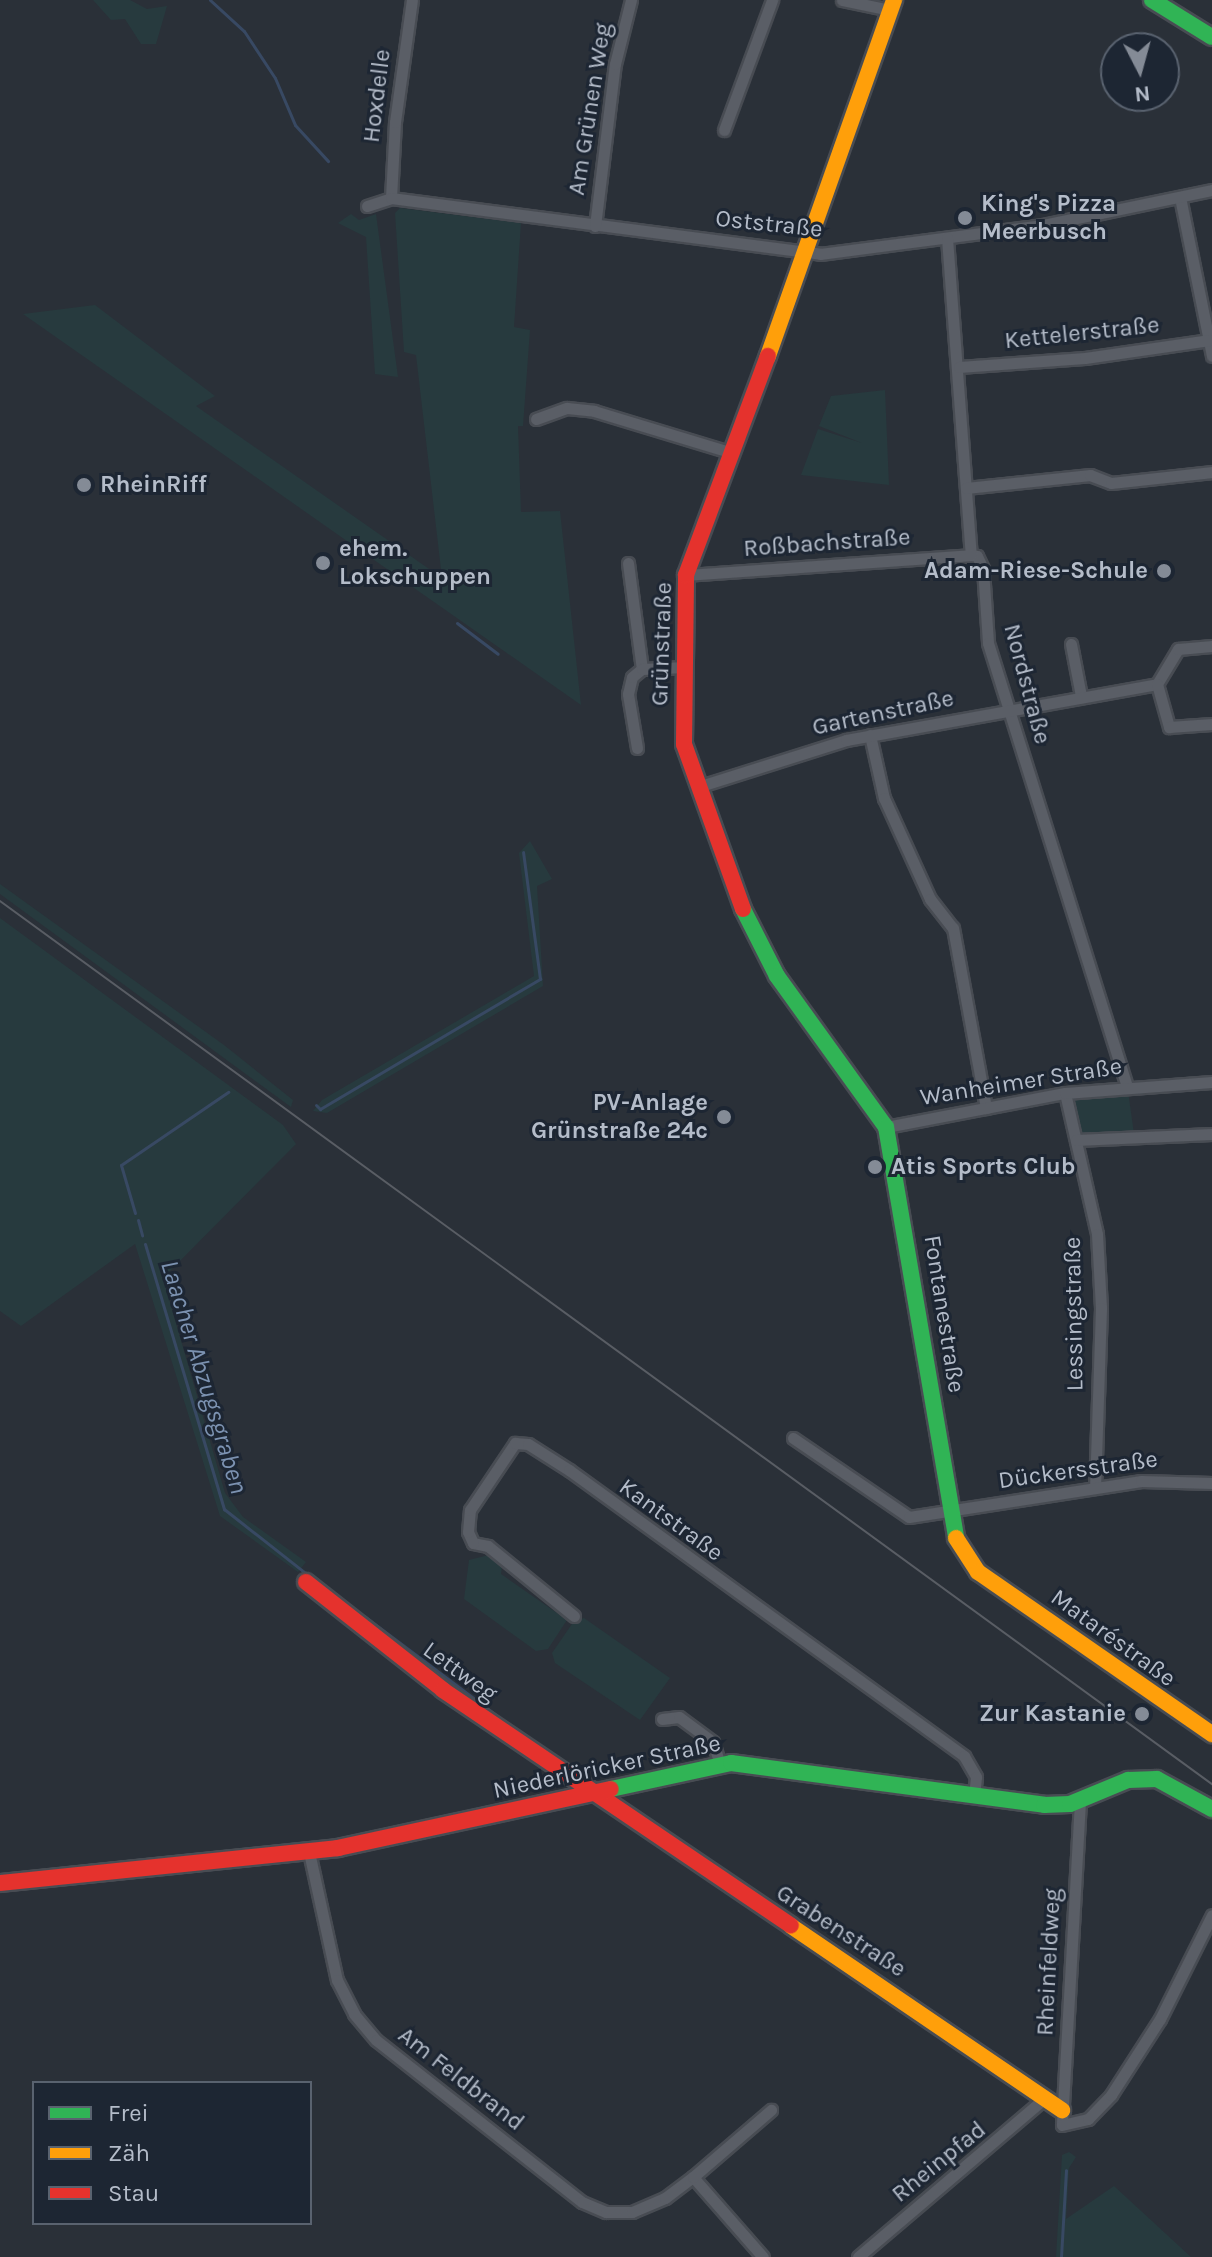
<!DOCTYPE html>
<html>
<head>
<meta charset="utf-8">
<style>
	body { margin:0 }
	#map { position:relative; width:1212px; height:2257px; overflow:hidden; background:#2a3038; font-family:Karla,sans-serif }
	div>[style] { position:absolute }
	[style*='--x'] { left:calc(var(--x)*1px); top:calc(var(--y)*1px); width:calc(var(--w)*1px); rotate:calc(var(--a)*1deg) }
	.green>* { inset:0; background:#273a3e }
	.stream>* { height:3px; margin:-1.5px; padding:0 1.5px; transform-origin:1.5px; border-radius:1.5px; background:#384963 }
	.roads { filter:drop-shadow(2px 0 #484c53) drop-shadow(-2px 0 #484c53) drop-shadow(0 2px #484c53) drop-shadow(0 -2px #484c53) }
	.street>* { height:11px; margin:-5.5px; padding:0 5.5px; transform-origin:5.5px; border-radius:5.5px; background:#5a5e66 }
	.fast>* { height:16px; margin:-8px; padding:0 8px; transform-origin:8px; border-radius:8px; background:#30b455 }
	.slow>* { height:16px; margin:-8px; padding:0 8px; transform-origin:8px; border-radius:8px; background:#ff9f0a }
	.jam>* { height:16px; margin:-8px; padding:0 8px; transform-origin:8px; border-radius:8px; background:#e5322d }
	.tram>* { height:2px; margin:-1px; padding:0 1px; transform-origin:1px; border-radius:1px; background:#595d64 }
	.dots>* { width:22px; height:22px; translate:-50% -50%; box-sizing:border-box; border:4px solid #1d2633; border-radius:50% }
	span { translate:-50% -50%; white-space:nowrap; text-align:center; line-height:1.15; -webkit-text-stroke:6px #1d2633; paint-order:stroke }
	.street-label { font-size:24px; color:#b4bcc9 }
	.poi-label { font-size:24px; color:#b4bcc9; font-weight:700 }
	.left { translate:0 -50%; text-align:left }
	.right { translate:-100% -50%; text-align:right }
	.water-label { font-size:26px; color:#7c92b1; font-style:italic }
	.legend { position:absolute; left:32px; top:2081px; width:280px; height:144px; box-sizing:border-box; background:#1d2633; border:2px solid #59626f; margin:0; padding:10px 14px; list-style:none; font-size:24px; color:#b4bcc9 }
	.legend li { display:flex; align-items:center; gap:16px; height:40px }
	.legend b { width:40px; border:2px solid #59626f }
	.north { position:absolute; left:1100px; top:32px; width:80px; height:80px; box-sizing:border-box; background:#1d2633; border:2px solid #59626f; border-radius:50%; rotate:174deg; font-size:22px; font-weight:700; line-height:32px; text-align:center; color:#b4bcc9 }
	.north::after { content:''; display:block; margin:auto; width:28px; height:36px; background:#848b96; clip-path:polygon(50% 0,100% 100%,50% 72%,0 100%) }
</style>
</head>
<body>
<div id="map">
	<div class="green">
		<div style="clip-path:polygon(93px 0,130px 0,147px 9px,167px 6px,156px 44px,141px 44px,125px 19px,111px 20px)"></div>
		<div style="clip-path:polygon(400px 208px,521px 223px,514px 327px,530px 330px,523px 426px,518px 426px,521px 512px,560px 511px,581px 705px,23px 314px,95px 305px,215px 396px,196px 406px,442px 578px,416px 355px,404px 352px,395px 213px)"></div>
		<div style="clip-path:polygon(351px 214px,359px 220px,376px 214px,398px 377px,375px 374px,366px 237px,338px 223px)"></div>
		<div style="clip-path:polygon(885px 390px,889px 485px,801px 475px,818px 429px,862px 443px,819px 426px,831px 396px)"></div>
		<div style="clip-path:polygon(530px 841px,552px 879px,537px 886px,543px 986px,327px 1113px,313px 1111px,322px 1100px,534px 976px,519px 853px)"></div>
		<div style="clip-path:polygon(0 884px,224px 1045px,293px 1100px,291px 1107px,0 894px)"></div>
		<div style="clip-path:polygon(0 918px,283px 1125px,296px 1144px,163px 1278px,225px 1493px,243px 1517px,306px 1562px,298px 1572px,220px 1516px,135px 1244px,21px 1326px,0 1311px)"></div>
		<div style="clip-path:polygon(1128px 1091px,1134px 1134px,1079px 1137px,1071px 1098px)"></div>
		<div style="clip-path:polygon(489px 1555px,502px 1566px,501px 1574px,567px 1620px,548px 1649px,536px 1651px,464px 1599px,469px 1560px)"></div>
		<div style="clip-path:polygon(584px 1618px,670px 1678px,640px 1720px,555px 1663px,552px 1653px,574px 1621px)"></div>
		<div style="clip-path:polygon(1069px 2152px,1076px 2157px,1069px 2168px,1066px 2219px,1114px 2186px,1191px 2257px,1056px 2257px,1062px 2155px)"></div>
	</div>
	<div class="stream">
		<div style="--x:210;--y:0;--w:46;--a:42.4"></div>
		<div style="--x:244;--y:31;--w:56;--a:56.6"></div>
		<div style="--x:275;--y:78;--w:51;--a:66.9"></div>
		<div style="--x:295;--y:125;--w:49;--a:47.5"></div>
		<div style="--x:457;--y:623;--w:51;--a:37.1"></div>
		<div style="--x:316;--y:1105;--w:6;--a:45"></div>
		<div style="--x:320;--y:1109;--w:256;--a:-30.6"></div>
		<div style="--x:540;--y:979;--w:128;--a:-97.6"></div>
		<div style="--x:135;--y:1213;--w:50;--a:-106.3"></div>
		<div style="--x:121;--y:1165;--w:130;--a:-34.3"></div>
		<div style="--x:138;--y:1220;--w:16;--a:75"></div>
		<div style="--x:145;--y:1244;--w:277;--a:73.4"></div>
		<div style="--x:224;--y:1509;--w:107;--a:38.2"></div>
		<div style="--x:333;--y:1593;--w:31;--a:37"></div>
		<div style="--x:364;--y:1616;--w:196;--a:36.9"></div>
		<div style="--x:1061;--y:2257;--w:87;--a:-86.7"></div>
	</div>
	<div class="roads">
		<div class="street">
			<div style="--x:842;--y:0;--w:49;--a:11.8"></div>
			<div style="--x:724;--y:130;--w:139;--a:-69.7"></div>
			<div style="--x:1180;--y:197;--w:162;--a:78.6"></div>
			<div style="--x:391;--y:198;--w:76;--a:-87"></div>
			<div style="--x:395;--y:122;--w:123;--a:-82.1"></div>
			<div style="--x:367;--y:206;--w:25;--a:-18"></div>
			<div style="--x:391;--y:198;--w:433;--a:7.4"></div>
			<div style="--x:820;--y:254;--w:225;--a:-7.4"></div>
			<div style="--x:1043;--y:225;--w:173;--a:-11.7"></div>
			<div style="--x:595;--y:226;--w:163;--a:-83"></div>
			<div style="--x:615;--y:64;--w:66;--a:-76"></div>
			<div style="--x:947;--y:238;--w:318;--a:85.7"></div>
			<div style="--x:971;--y:555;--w:6;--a:9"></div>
			<div style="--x:977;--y:556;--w:14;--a:65"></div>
			<div style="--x:983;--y:569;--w:74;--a:86.1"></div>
			<div style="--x:988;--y:643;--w:464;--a:72.6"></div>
			<div style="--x:959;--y:367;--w:126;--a:-4.1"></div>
			<div style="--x:1085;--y:358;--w:126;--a:-8.2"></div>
			<div style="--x:536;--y:419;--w:33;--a:-20"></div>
			<div style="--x:567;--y:408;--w:27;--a:6"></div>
			<div style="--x:594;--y:411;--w:144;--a:16.9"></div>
			<div style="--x:966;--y:488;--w:125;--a:-6"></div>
			<div style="--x:1090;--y:475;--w:22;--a:21"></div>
			<div style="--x:1111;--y:483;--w:102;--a:-6.2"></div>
			<div style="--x:628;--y:563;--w:107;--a:82.5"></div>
			<div style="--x:686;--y:575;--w:286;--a:-4"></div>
			<div style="--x:1071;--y:644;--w:53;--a:79.1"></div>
			<div style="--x:1157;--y:684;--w:41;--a:-59"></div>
			<div style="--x:1178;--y:649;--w:34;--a:-5"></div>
			<div style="--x:870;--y:735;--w:65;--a:77.5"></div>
			<div style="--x:884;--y:798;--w:111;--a:65.5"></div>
			<div style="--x:930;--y:899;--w:37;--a:52"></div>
			<div style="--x:953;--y:928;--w:183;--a:79.6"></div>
			<div style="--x:637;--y:748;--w:55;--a:-99.5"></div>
			<div style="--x:628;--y:694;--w:17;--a:-77"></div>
			<div style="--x:632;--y:677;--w:13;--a:-39"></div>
			<div style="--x:642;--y:669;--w:43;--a:-2.7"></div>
			<div style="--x:697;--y:787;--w:156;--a:-17.5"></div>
			<div style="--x:846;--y:740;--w:316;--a:-10.2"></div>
			<div style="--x:1157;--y:684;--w:45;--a:74.4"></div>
			<div style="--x:1169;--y:727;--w:43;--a:-4"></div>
			<div style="--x:1065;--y:1093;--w:145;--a:77.2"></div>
			<div style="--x:1097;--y:1234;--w:74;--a:86.9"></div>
			<div style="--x:1101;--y:1308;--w:180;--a:91.9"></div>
			<div style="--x:886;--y:1127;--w:182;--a:-10.8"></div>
			<div style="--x:1065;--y:1093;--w:147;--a:-4.3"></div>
			<div style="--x:1076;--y:1140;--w:136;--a:-2.5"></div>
			<div style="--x:793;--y:1438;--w:140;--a:34.3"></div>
			<div style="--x:909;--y:1517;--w:235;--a:-8.8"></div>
			<div style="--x:1141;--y:1481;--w:71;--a:1.6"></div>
			<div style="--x:574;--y:1616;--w:111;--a:-140.9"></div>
			<div style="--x:488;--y:1546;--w:15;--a:-169"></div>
			<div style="--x:473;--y:1543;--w:12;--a:-114"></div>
			<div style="--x:468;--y:1532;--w:22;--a:-85"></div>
			<div style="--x:470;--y:1510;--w:81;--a:-56.1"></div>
			<div style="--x:515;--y:1443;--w:13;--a:4"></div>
			<div style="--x:528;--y:1444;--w:49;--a:32.4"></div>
			<div style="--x:569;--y:1470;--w:488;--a:35.9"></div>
			<div style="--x:964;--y:1756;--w:24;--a:60"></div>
			<div style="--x:976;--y:1777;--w:18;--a:96"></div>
			<div style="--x:662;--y:1719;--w:17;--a:-7"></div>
			<div style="--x:679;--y:1717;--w:42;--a:36.3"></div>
			<div style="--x:713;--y:1742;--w:24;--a:73"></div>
			<div style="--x:1080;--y:1801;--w:324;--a:93.2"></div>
			<div style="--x:1062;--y:2125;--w:27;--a:-13"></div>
			<div style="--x:1088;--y:2119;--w:33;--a:-46"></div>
			<div style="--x:1111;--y:2095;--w:90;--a:-57.2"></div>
			<div style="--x:1160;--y:2019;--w:116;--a:-63.4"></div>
			<div style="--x:309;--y:1852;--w:131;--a:77.7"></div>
			<div style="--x:337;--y:1980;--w:38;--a:63"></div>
			<div style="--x:354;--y:2014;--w:34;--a:50"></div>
			<div style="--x:376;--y:2040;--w:262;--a:38.2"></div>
			<div style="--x:582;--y:2202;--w:26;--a:23"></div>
			<div style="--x:606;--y:2212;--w:26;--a:0"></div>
			<div style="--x:632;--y:2212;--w:36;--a:-23"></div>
			<div style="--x:665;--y:2198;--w:35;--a:-37"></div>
			<div style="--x:693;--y:2177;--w:106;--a:48.8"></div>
			<div style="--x:693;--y:2177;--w:103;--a:-40.7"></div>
			<div style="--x:858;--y:2257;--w:245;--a:-40.4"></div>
		</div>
		<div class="fast">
			<div style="--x:1152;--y:0;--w:70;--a:31.7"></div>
			<div style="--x:743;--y:909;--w:75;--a:63.1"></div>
			<div style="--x:777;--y:976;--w:186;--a:54.2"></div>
			<div style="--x:886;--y:1127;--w:417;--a:80.3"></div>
			<div style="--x:611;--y:1789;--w:123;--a:-12.2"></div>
			<div style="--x:731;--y:1763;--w:316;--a:7.6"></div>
			<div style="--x:1044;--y:1805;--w:26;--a:-2"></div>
			<div style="--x:1070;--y:1804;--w:63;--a:-22.5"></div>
			<div style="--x:1128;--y:1780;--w:29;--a:-2"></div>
			<div style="--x:1157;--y:1779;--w:63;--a:28.6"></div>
		</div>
		<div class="slow">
			<div style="--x:768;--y:356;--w:378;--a:-70.5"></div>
			<div style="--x:956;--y:1538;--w:40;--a:57.1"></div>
			<div style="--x:978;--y:1572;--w:285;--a:34.7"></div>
			<div style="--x:791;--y:1926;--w:328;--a:34.2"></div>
		</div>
		<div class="jam">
			<div style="--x:743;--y:909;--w:175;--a:-109.7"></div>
			<div style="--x:684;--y:744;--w:169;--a:-89.3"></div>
			<div style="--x:686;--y:575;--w:234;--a:-69.5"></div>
			<div style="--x:306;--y:1582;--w:174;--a:38.2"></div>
			<div style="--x:443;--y:1690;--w:420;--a:34.1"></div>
			<div style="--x:0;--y:1883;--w:340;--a:-5.9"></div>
			<div style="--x:338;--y:1848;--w:279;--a:-12.2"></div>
		</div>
	</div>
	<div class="tram">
		<div style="--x:0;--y:901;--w:1500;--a:36.08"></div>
	</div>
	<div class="dots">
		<div style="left:965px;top:218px;background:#848b96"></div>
		<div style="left:84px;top:485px;background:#848b96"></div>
		<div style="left:323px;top:563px;background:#848b96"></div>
		<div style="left:1164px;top:571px;background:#848b96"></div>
		<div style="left:724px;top:1117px;background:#848b96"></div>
		<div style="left:875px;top:1167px;background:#848b96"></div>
		<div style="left:1142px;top:1714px;background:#848b96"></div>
	</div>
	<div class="street-label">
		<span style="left:377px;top:96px;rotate:-83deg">Hoxdelle</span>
		<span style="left:590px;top:109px;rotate:-81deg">Am Grünen Weg</span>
		<span style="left:769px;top:224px;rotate:6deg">Oststraße</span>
		<span style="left:1082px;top:333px;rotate:-6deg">Kettelerstraße</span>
		<span style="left:827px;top:543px;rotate:-4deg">Roßbachstraße</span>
		<span style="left:662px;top:644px;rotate:-88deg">Grünstraße</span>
		<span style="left:1027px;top:684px;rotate:75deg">Nordstraße</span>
		<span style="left:883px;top:713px;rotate:-12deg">Gartenstraße</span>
		<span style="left:1021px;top:1082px;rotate:-9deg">Wanheimer Straße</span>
		<span style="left:944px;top:1314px;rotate:81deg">Fontanestraße</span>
		<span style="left:1074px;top:1314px;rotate:-91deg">Lessingstraße</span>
		<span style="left:1078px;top:1470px;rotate:-8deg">Dückersstraße</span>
		<span style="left:671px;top:1520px;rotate:36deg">Kantstraße</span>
		<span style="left:1113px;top:1638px;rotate:36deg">Mataréstraße</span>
		<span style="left:460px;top:1672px;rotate:36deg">Lettweg</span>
		<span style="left:607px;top:1767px;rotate:-12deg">Niederlöricker Straße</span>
		<span style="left:841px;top:1931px;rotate:33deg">Grabenstraße</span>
		<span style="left:1049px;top:1962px;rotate:-87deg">Rheinfeldweg</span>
		<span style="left:461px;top:2079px;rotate:38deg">Am Feldbrand</span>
		<span style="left:939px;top:2162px;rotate:-39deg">Rheinpfad</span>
	</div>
	<div class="poi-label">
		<span class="left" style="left:981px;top:218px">King's Pizza<br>Meerbusch</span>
		<span class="left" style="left:100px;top:485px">RheinRiff</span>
		<span class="left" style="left:339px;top:563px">ehem.<br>Lokschuppen</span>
		<span class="right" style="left:1148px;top:571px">Adam-Riese-Schule</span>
		<span class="right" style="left:708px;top:1117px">PV-Anlage<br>Grünstraße 24c</span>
		<span class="left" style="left:891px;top:1167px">Atis Sports Club</span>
		<span class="right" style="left:1126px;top:1714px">Zur Kastanie</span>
	</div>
	<div class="water-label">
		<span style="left:204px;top:1377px;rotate:73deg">Laacher Abzugsgraben</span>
	</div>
	<ul class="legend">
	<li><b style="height:10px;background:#30b455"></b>Frei</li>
	<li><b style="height:10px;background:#ff9f0a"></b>Zäh</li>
	<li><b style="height:10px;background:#e5322d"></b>Stau</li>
	</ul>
	<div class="north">N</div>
</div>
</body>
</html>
